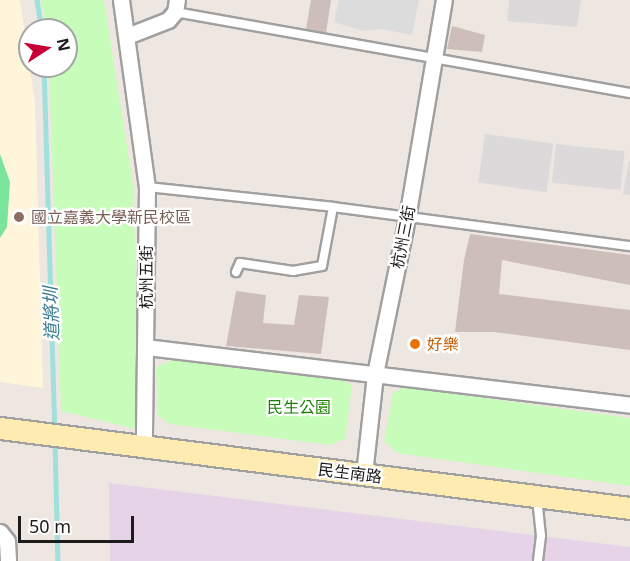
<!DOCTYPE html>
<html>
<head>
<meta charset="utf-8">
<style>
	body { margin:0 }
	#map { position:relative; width:630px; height:561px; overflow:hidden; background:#eee6e1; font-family:"Noto Sans","Noto Sans TC",sans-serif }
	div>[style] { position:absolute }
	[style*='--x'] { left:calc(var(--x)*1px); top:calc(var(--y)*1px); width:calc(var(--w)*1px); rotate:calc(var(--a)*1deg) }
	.residential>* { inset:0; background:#dbd9da; transform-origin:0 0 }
	.industrial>* { inset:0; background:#e6d3e8 }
	.education>* { inset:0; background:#fff5da }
	.park>* { inset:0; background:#c8fcbb }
	.pitch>* { inset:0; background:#7ae39d }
	.parking>* { inset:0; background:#dcdcdc }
	.stream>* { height:4.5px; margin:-2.25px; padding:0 2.25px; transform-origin:2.25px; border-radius:2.25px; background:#9fdfdc }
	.building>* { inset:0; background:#cebeba }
	.roads { filter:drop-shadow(2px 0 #a0a0a0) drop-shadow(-2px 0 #a0a0a0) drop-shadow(0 2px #a0a0a0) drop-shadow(0 -2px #a0a0a0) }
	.lane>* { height:8px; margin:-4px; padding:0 4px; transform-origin:4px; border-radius:4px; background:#fff }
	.street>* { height:15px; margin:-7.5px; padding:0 7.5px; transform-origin:7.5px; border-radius:7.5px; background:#fff }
	.secondary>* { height:21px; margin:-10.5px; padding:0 10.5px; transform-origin:10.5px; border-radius:10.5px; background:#fdebb1 }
	.dots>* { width:16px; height:16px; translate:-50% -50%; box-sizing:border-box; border:3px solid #fff; border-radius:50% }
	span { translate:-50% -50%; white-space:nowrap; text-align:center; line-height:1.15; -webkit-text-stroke:4.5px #fff; paint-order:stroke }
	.education-label { font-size:16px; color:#785e54 }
	.left { translate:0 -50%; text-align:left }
	.street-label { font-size:16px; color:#1c1c1c }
	.food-label { font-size:16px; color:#c56008 }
	.park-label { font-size:16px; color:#1d7f05 }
	.water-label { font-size:18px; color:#3a7e91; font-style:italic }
	.north { position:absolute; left:18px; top:18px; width:60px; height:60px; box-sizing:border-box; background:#fff; border:2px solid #a4a4a4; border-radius:50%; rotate:78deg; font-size:16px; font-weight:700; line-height:24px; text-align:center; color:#1c1c1c }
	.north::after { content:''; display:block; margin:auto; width:21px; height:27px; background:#c90038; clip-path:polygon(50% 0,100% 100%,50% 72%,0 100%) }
	.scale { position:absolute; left:18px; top:516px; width:116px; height:27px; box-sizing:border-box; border:3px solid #1c1c1c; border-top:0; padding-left:8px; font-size:18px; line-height:21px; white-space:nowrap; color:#1c1c1c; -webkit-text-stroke:4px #fff; paint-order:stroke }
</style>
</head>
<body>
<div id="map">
	<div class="residential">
		<div style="clip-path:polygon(509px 0,581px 0,577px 27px,507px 21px)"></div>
		<div style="left:485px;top:134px;width:69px;height:49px;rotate:8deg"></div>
		<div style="left:556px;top:144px;width:69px;height:39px;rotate:6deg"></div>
		<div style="clip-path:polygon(629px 161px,630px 161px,630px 195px,623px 194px)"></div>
	</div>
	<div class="industrial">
		<div style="clip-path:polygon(109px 483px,630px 547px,630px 561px,110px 561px)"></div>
	</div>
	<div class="education">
		<div style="clip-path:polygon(0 0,20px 0,35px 103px,43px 388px,0 382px)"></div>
	</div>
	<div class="park">
		<div style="clip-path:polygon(41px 0,104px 0,133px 185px,141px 430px,61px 411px,49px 66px,66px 66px,66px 30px,46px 30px)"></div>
		<div style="clip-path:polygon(176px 359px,340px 379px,352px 385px,345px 439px,329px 445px,170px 424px,158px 416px,156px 367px)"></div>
		<div style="clip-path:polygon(405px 387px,630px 418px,630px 486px,397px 453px,384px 441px,393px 393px)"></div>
	</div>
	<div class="pitch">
		<div style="clip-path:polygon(0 154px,10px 182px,7px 227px,0 238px)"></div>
	</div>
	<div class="parking">
		<div style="clip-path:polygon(339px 0,419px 0,412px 35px,382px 29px,363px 31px,334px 22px)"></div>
	</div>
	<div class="stream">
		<div style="--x:37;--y:0;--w:30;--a:81"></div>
		<div style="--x:44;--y:66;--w:363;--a:88.3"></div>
		<div style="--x:55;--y:441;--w:120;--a:88.6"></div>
	</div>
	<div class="building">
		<div style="clip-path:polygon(311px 0,331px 0,326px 33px,306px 29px)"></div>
		<div style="clip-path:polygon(452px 26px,485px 35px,482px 52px,447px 49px)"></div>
		<div style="clip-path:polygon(470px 234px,630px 255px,630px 285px,502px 260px,499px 294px,630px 310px,630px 350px,494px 332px,455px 332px,464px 260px)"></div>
		<div style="clip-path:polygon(236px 291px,266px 295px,263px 323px,294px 325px,299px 295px,329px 297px,321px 354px,226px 346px)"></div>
	</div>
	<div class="roads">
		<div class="lane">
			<div style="--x:175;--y:12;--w:462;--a:10.1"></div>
			<div style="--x:147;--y:187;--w:187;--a:6.1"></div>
			<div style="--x:333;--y:207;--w:300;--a:7.5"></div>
			<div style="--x:236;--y:272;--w:10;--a:-66"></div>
			<div style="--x:240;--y:263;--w:54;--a:8.6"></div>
			<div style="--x:293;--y:271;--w:29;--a:-10"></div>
			<div style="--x:322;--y:266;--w:60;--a:-79.4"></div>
			<div style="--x:537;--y:498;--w:38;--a:84"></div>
			<div style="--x:541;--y:536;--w:25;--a:97"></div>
		</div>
		<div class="street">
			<div style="--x:121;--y:0;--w:189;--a:82.1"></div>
			<div style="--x:147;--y:187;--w:260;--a:90.7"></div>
			<div style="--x:127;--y:36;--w:44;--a:-21.3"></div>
			<div style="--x:168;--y:20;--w:11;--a:-49"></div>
			<div style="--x:175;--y:12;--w:12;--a:-81"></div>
			<div style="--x:146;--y:347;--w:487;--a:6.8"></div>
			<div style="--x:364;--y:474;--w:101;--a:-83.7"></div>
			<div style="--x:375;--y:374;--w:159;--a:-78.4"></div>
			<div style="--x:407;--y:218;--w:221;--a:-80.4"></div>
			<div style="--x:0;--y:532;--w:11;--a:52"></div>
			<div style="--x:7;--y:541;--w:20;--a:87"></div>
		</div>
		<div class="secondary">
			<div style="--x:0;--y:428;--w:635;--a:7.24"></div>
		</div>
	</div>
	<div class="dots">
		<div style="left:19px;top:217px;background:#8d6e63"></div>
		<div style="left:415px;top:344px;background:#e8710a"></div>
	</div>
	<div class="education-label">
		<span class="left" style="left:31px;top:217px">國立嘉義大學新民校區</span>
	</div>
	<div class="street-label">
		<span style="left:403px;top:237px;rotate:-79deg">杭州三街</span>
		<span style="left:146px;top:277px;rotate:-90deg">杭州五街</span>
		<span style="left:350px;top:473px;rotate:7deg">民生南路</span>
	</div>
	<div class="food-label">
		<span class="left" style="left:427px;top:344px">好樂</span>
	</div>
	<div class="park-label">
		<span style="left:299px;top:407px">民生公園</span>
	</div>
	<div class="water-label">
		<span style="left:51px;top:314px;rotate:-92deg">道將圳</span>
	</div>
	<div class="north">N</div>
	<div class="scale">50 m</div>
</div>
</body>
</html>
